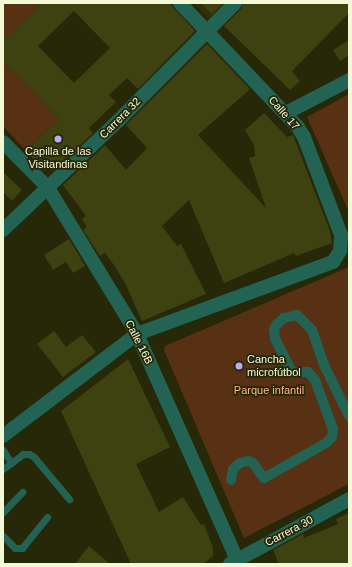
<!DOCTYPE html>
<html>
<head>
<meta charset="utf-8">
<style>
	body { margin:0 }
	#map { position:relative; width:352px; height:567px; overflow:hidden; background:#262807; font-family:Arial,sans-serif }
	div>[style] { position:absolute }
	[style*='--x'] { left:calc(var(--x)*1px); top:calc(var(--y)*1px); width:calc(var(--w)*1px); rotate:calc(var(--a)*1deg) }
	.built>* { inset:0; background:#2e310a }
	.green>* { inset:0; background:#583115 }
	.building>* { inset:0; background:#3e4211 }
	.service>* { height:7px; margin:-3.5px; padding:0 3.5px; transform-origin:3.5px; border-radius:3.5px; background:#226353 }
	.pedestrian>* { height:10px; margin:-5px; padding:0 5px; transform-origin:5px; border-radius:5px; background:#226353 }
	.minor>* { height:14px; margin:-7px; padding:0 7px; transform-origin:7px; border-radius:7px; background:#226353 }
	.dots>* { width:11px; height:11px; translate:-50% -50%; box-sizing:border-box; border:2px solid #262807; border-radius:50% }
	span { translate:-50% -50%; white-space:nowrap; text-align:center; line-height:1.15; -webkit-text-stroke:3.5px #262807; paint-order:stroke }
	.street-label { font-size:11px; color:#f3f8d7 }
	.poi-label { font-size:11px; color:#f3f8d7 }
	.left { translate:0 -50%; text-align:left }
	.park-label { font-size:11px; color:#fdb688 }
	.frame { position:absolute; inset:0; border:4px solid #f3f8d7; pointer-events:none }
</style>
</head>
<body>
<div id="map">
	<div class="built">
		<div style="clip-path:polygon(194px 3px,225px 3px,209px 19px)"></div>
	</div>
	<div class="green">
		<div style="clip-path:polygon(3px 3px,42px 3px,3px 40px)"></div>
		<div style="clip-path:polygon(3px 61px,59px 119px,26px 151px,3px 126px)"></div>
		<div style="clip-path:polygon(349px 94px,349px 212px,307px 117px)"></div>
		<div style="clip-path:polygon(349px 267px,349px 484px,244px 538px,164px 350px,165px 346px)"></div>
	</div>
	<div class="building">
		<div style="clip-path:polygon(evenodd,42px 3px,169px 3px,195px 31px,138px 89px,127px 78px,109px 95px,116px 102px,89px 128px,93px 133px,53px 171px,50px 166px,44px 171px,26px 151px,59px 119px,3px 61px,3px 40px,42px 3px,74px 11px,110px 48px,74px 83px,38px 46px,74px 11px)"></div>
		<div style="clip-path:polygon(201px 3px,223px 3px,212px 14px)"></div>
		<div style="clip-path:polygon(243px 3px,349px 3px,349px 13px,292px 71px,300px 81px,290px 90px,224px 26px,241px 9px)"></div>
		<div style="clip-path:polygon(349px 40px,349px 55px,340px 61px,333px 50px)"></div>
		<div style="clip-path:polygon(207px 44px,250px 89px,198px 135px,266px 208px,249px 158px,255px 156px,254px 145px,245px 130px,264px 113px,287px 137px,293px 135px,330px 231px,332px 243px,296px 256px,294px 253px,224px 283px,189px 200px,162px 226px,177px 246px,181px 244px,206px 294px,142px 321px,125px 283px,114px 265px,105px 253px,100px 256px,83px 230px,87px 227px,82px 219px,86px 216px,63px 185px,105px 145px,126px 170px,147px 148px,126px 125px)"></div>
		<div style="clip-path:polygon(3px 172px,22px 190px,12px 201px,3px 192px)"></div>
		<div style="clip-path:polygon(69px 239px,85px 266px,73px 273px,66px 262px,53px 270px,44px 255px)"></div>
		<div style="clip-path:polygon(54px 331px,66px 347px,82px 335px,96px 352px,63px 377px,37px 344px)"></div>
		<div style="clip-path:polygon(128px 359px,170px 447px,136px 464px,159px 512px,183px 497px,201px 525px,204px 524px,213px 548px,213px 556px,203px 564px,131px 564px,61px 411px)"></div>
		<div style="clip-path:polygon(349px 513px,349px 564px,279px 564px,273px 550px,303px 534px,304px 538px,338px 524px,336px 519px)"></div>
		<div style="clip-path:polygon(89px 546px,110px 564px,75px 564px)"></div>
	</div>
	<div class="service">
		<div style="--x:3;--y:450;--w:15;--a:58"></div>
		<div style="--x:11;--y:463;--w:15;--a:-37"></div>
		<div style="--x:23;--y:454;--w:6;--a:0"></div>
		<div style="--x:29;--y:454;--w:6;--a:31"></div>
		<div style="--x:34;--y:457;--w:55;--a:50.2"></div>
		<div style="--x:3;--y:469;--w:10;--a:-37"></div>
		<div style="--x:3;--y:512;--w:28;--a:-46"></div>
		<div style="--x:3;--y:536;--w:17;--a:45"></div>
		<div style="--x:15;--y:548;--w:7;--a:0"></div>
		<div style="--x:22;--y:548;--w:40;--a:-51"></div>
	</div>
	<div class="pedestrian">
		<div style="--x:231;--y:480;--w:11;--a:-80"></div>
		<div style="--x:233;--y:469;--w:9;--a:-41"></div>
		<div style="--x:240;--y:463;--w:9;--a:-13"></div>
		<div style="--x:249;--y:461;--w:4;--a:27"></div>
		<div style="--x:253;--y:463;--w:19;--a:54"></div>
		<div style="--x:264;--y:478;--w:71;--a:-29.4"></div>
		<div style="--x:326;--y:443;--w:8;--a:-45"></div>
		<div style="--x:332;--y:437;--w:8;--a:-83"></div>
		<div style="--x:333;--y:429;--w:52;--a:-110.2"></div>
		<div style="--x:315;--y:380;--w:11;--a:-131"></div>
		<div style="--x:308;--y:372;--w:16;--a:180"></div>
		<div style="--x:292;--y:372;--w:38;--a:-117"></div>
		<div style="--x:275;--y:338;--w:9;--a:-96"></div>
		<div style="--x:274;--y:329;--w:6;--a:-59"></div>
		<div style="--x:277;--y:324;--w:9;--a:-41"></div>
		<div style="--x:284;--y:318;--w:13;--a:-13"></div>
		<div style="--x:297;--y:315;--w:21;--a:45"></div>
		<div style="--x:312;--y:330;--w:39;--a:71"></div>
		<div style="--x:325;--y:367;--w:55;--a:63.9"></div>
	</div>
	<div class="minor">
		<div style="--x:286;--y:113;--w:71;--a:-27.6"></div>
		<div style="--x:3;--y:142;--w:64;--a:45.6"></div>
		<div style="--x:48;--y:188;--w:171;--a:58.6"></div>
		<div style="--x:137;--y:334;--w:252;--a:66.1"></div>
		<div style="--x:3;--y:230;--w:158;--a:-43.5"></div>
		<div style="--x:118;--y:121;--w:166;--a:-45.2"></div>
		<div style="--x:3;--y:436;--w:168;--a:-37.3"></div>
		<div style="--x:137;--y:334;--w:209;--a:-20.2"></div>
		<div style="--x:333;--y:262;--w:13;--a:-58"></div>
		<div style="--x:340;--y:251;--w:16;--a:-86"></div>
		<div style="--x:341;--y:235;--w:105;--a:-110.7"></div>
		<div style="--x:304;--y:137;--w:13;--a:-122"></div>
		<div style="--x:297;--y:126;--w:170;--a:-133.6"></div>
		<div style="--x:230;--y:564;--w:136;--a:-28.6"></div>
	</div>
	<div class="dots">
		<div style="left:58px;top:139px;background:#bbaaf6"></div>
		<div style="left:239px;top:366px;background:#bbaaf6"></div>
	</div>
	<div class="street-label">
		<span style="left:284px;top:113px;rotate:49deg">Calle 17</span>
		<span style="left:120px;top:118px;rotate:-45deg">Carrera 32</span>
		<span style="left:139px;top:342px;rotate:63deg">Calle 16B</span>
		<span style="left:289px;top:531px;rotate:-28deg">Carrera 30</span>
	</div>
	<div class="poi-label">
		<span style="left:58px;top:158px">Capilla de las<br>Visitandinas</span>
		<span class="left" style="left:247px;top:366px">Cancha<br>microfútbol</span>
	</div>
	<div class="park-label">
		<span style="left:269px;top:390px">Parque infantil</span>
	</div>
	<div class="frame"></div>
</div>
</body>
</html>
